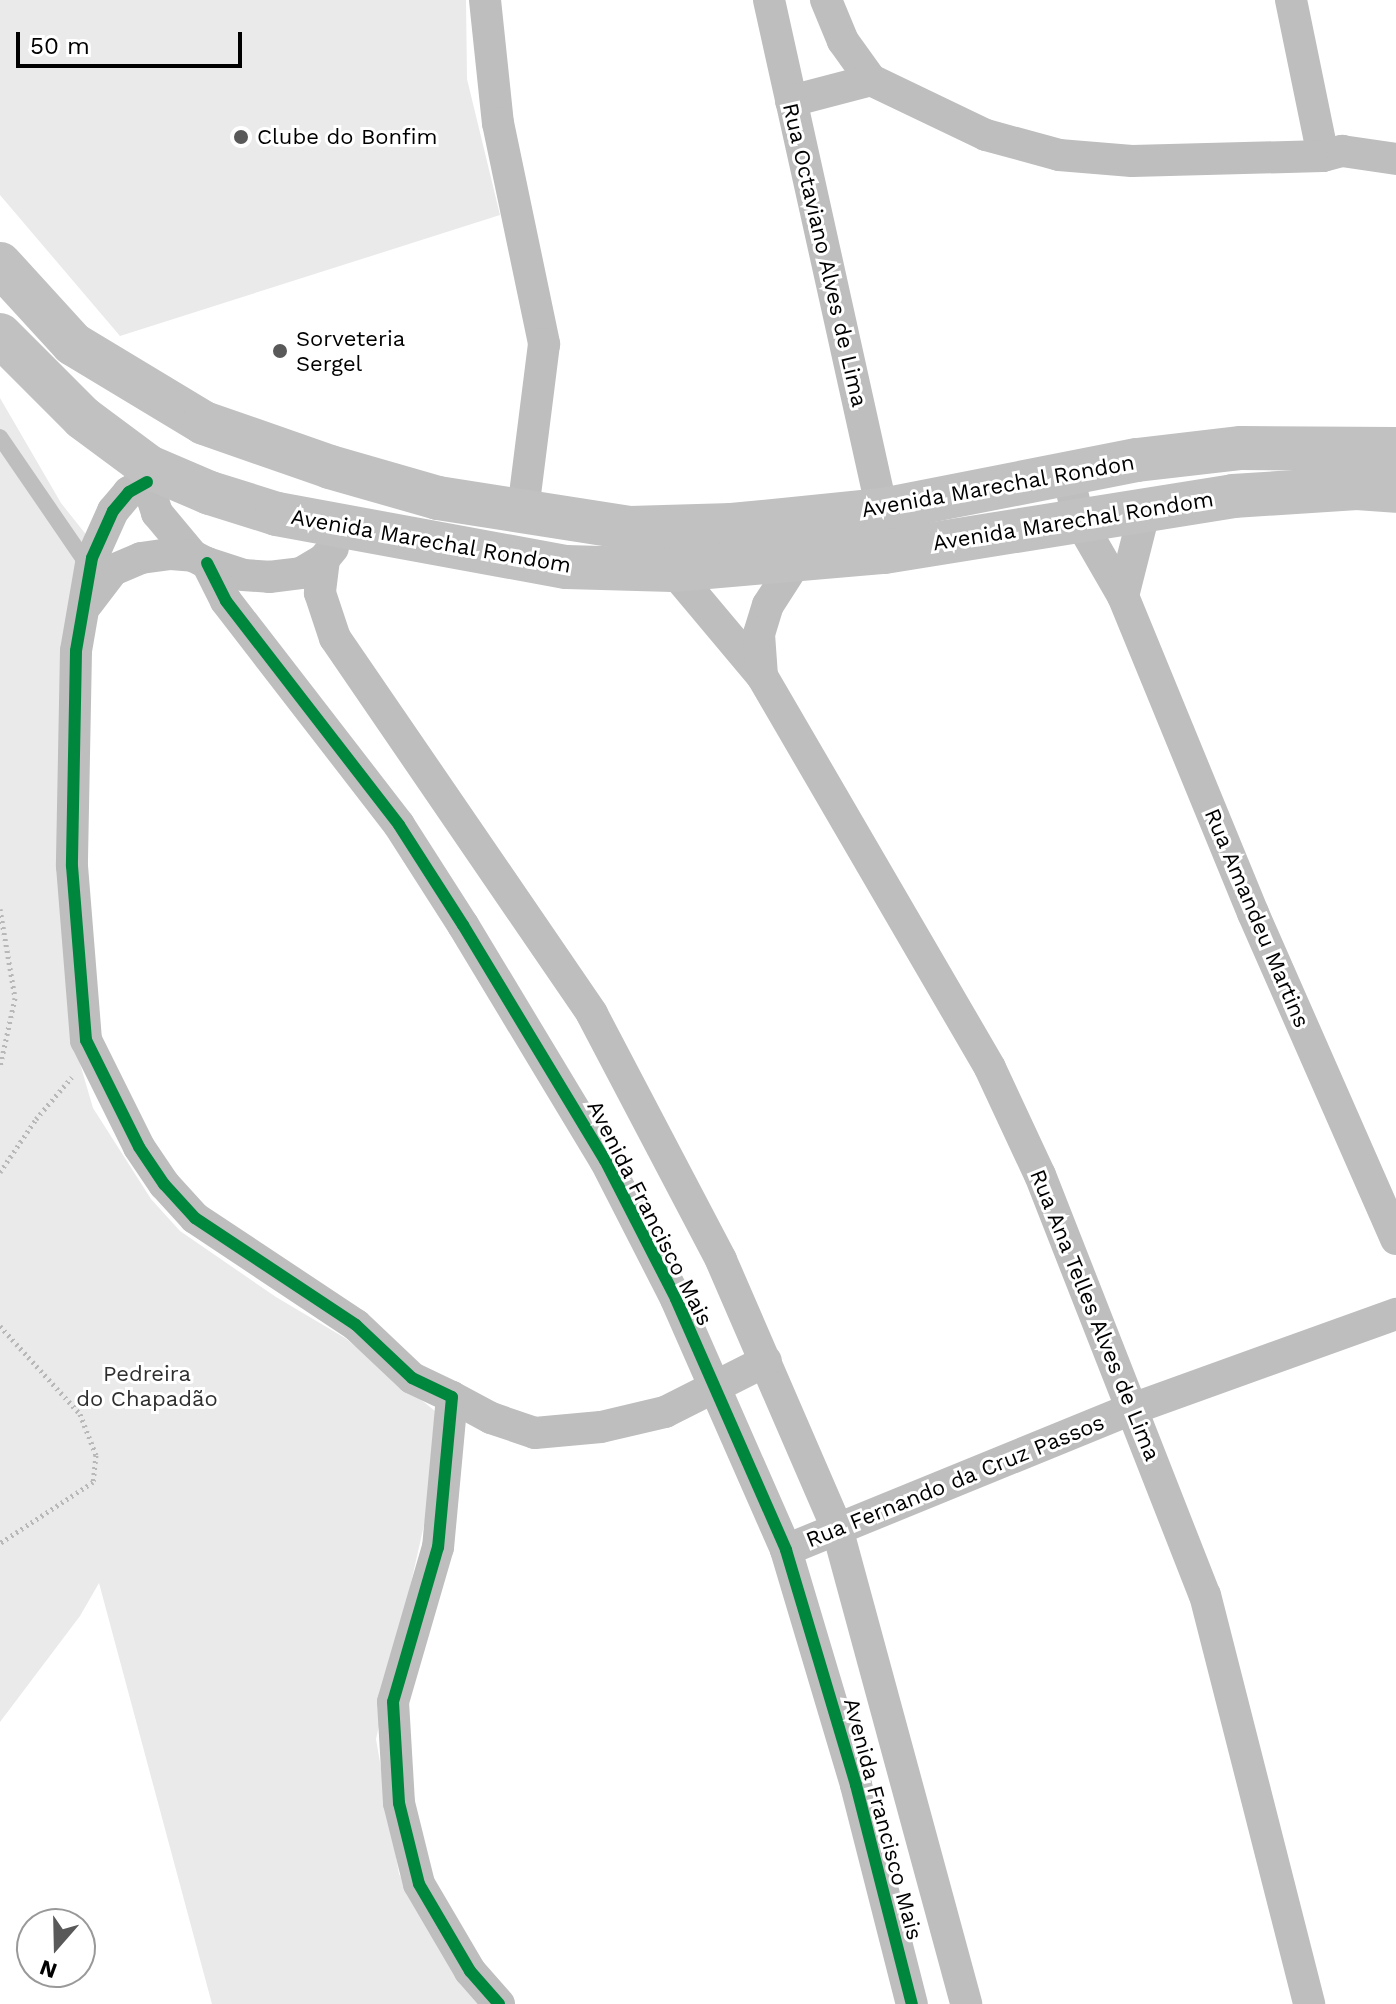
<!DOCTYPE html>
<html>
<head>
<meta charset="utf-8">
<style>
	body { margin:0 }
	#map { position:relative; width:1396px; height:2004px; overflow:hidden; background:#fff; font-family:"Work Sans",sans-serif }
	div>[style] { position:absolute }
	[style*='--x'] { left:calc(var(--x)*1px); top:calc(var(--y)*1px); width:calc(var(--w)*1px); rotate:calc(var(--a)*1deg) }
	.green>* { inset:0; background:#eaeaea }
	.path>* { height:5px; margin-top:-2.5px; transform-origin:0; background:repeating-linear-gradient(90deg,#b8b8b8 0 2px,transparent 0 6px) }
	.lane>* { height:16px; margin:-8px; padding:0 8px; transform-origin:8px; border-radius:8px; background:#bebebe }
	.street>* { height:32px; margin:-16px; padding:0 16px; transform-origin:16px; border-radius:16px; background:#bebebe }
	.secondary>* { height:44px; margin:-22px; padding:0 22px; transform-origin:22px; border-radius:22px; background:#c1c1c1 }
	.cycleway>* { height:12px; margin:-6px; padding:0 6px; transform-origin:6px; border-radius:6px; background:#00873e }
	.dots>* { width:22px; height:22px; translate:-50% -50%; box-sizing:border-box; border:4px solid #fff; border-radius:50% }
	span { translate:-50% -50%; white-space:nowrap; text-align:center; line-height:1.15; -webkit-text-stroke:6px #fff; paint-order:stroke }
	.poi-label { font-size:22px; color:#000 }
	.left { translate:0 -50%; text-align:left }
	.street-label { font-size:22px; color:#000 }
	.park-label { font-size:22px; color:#2f2f2f }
	.north { position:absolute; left:16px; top:1908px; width:80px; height:80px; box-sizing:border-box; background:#fff; border:2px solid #999; border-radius:50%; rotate:200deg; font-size:22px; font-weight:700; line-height:32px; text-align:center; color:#000 }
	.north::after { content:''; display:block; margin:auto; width:28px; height:36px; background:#595959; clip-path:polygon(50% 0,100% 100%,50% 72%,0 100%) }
	.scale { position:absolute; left:16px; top:32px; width:226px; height:36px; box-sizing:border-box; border:4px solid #000; border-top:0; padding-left:10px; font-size:24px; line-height:28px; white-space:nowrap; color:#000; -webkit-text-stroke:6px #fff; paint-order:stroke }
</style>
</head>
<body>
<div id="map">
	<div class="green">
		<div style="clip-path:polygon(0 0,466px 0,467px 79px,500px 215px,120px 336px,0 195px)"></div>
		<div style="clip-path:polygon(0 398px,61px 503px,88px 537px,71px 1033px,93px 1108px,151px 1199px,180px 1231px,276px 1297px,345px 1338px,435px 1411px,426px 1516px,376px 1739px,399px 1874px,454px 1975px,483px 2004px,212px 2004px,99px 1583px,80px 1616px,0 1722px)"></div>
	</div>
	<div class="path">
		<div style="--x:0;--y:909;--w:90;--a:80.4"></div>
		<div style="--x:15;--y:998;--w:71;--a:102.3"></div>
		<div style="--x:0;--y:1172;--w:64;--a:-55.8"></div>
		<div style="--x:36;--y:1119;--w:55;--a:-49.4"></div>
		<div style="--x:0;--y:1326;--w:119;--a:47.7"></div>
		<div style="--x:80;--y:1414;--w:44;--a:68.7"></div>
		<div style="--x:96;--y:1455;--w:27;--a:96"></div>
		<div style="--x:93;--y:1482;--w:111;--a:146.7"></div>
	</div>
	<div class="lane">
		<div style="--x:0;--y:437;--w:158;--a:55.6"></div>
	</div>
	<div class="street">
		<div style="--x:485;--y:0;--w:124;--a:84"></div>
		<div style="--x:498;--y:123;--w:226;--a:78.2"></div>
		<div style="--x:544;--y:344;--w:168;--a:97.2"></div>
		<div style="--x:769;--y:0;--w:522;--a:77.51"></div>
		<div style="--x:826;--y:0;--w:44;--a:67.5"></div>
		<div style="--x:843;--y:41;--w:48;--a:54.3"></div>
		<div style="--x:1291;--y:0;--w:159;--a:78.4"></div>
		<div style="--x:791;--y:101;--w:83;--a:-14.7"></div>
		<div style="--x:871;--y:80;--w:127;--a:25.6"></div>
		<div style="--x:986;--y:135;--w:76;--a:15.3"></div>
		<div style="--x:1059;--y:155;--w:73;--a:4.7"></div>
		<div style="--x:1132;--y:161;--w:191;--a:-1.5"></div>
		<div style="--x:1323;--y:156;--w:20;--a:-15"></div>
		<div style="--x:1342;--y:151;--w:55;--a:8.4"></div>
		<div style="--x:149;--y:467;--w:15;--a:98"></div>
		<div style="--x:147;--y:482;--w:33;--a:72"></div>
		<div style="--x:157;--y:513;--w:56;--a:50.1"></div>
		<div style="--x:193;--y:556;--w:16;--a:27"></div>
		<div style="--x:207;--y:563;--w:38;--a:18"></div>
		<div style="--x:243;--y:575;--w:26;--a:4"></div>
		<div style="--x:269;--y:577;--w:32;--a:-7"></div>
		<div style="--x:301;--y:573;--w:27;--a:-31"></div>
		<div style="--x:324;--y:559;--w:14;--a:-51"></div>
		<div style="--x:1068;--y:474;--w:45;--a:77.2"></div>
		<div style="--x:1078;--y:518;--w:90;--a:60"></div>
		<div style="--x:1123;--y:596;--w:343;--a:67.7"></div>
		<div style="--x:1253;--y:913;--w:356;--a:66.3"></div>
		<div style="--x:147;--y:482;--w:21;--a:151"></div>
		<div style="--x:129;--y:492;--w:25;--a:130"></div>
		<div style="--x:113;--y:511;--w:51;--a:114.1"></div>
		<div style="--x:92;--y:558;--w:94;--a:99.8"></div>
		<div style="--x:76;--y:651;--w:215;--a:91.1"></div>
		<div style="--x:72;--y:866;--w:175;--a:85.4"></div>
		<div style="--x:86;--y:1040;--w:119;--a:63.6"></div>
		<div style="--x:139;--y:1147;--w:45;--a:56"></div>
		<div style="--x:164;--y:1184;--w:46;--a:47.6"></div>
		<div style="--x:195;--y:1218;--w:193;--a:33.6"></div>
		<div style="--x:356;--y:1325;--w:77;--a:43.4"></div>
		<div style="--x:412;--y:1378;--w:44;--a:25.4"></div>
		<div style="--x:452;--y:1397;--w:151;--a:95.3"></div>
		<div style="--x:438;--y:1547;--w:161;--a:106.2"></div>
		<div style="--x:393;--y:1702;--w:101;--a:86.6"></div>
		<div style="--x:399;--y:1803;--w:83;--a:76.1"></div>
		<div style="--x:419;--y:1884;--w:101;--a:59.6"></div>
		<div style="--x:470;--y:1971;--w:44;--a:48.7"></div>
		<div style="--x:324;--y:559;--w:34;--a:97"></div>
		<div style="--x:320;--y:593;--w:47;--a:71.6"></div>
		<div style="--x:335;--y:638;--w:455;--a:55.6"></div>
		<div style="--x:592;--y:1014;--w:278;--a:62.3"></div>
		<div style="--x:721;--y:1260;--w:292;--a:66.6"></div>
		<div style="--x:837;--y:1528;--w:493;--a:74.8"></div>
		<div style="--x:207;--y:563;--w:42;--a:63.4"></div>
		<div style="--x:226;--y:601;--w:283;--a:52.3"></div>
		<div style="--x:399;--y:825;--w:119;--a:57.4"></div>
		<div style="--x:463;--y:925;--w:275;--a:58.9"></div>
		<div style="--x:605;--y:1160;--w:156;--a:62.9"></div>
		<div style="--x:676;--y:1299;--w:274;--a:66.3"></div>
		<div style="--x:786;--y:1550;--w:245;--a:73.4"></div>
		<div style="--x:856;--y:1785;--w:226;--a:75.7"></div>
		<div style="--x:673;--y:570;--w:138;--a:50"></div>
		<div style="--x:762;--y:676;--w:453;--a:59.8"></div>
		<div style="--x:990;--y:1068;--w:118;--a:65"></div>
		<div style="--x:1040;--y:1175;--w:451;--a:68.6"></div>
		<div style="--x:1205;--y:1595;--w:422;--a:75.7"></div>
		<div style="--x:1123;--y:596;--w:90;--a:-75.8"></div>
		<div style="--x:87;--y:604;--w:43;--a:-52.6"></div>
		<div style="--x:113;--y:570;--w:30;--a:-23"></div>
		<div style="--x:141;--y:558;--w:30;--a:-8"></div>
		<div style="--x:171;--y:554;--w:22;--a:5"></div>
		<div style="--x:762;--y:676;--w:42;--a:-94.1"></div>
		<div style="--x:759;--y:634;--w:30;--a:-73"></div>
		<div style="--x:768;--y:605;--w:54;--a:-57.2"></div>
		<div style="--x:452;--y:1397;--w:44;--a:28.3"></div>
		<div style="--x:491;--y:1418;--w:46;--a:18.8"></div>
		<div style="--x:535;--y:1433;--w:66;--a:-5.2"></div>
		<div style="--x:601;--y:1427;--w:66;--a:-13.2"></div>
		<div style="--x:665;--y:1412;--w:113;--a:-26.8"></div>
		<div style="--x:786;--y:1550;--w:374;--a:-22.2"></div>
		<div style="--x:1132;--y:1409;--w:281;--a:-19.8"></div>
	</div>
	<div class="secondary">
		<div style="--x:0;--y:264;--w:108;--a:47.6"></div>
		<div style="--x:73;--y:344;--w:153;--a:31.1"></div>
		<div style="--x:204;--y:423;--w:133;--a:19.2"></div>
		<div style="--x:330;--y:467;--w:112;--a:16"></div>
		<div style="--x:438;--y:498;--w:194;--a:8.9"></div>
		<div style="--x:630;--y:528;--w:102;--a:-1.7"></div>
		<div style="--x:732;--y:525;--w:151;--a:-5.7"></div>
		<div style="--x:882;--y:510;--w:260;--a:-11.1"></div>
		<div style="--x:1137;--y:460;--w:105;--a:-6.6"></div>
		<div style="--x:1241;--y:448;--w:155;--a:0.4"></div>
		<div style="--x:0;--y:335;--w:117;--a:45"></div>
		<div style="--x:83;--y:418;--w:82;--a:36.6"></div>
		<div style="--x:149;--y:467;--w:66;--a:23.1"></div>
		<div style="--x:210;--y:493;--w:70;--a:17.4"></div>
		<div style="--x:277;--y:514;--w:294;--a:10.4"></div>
		<div style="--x:566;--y:567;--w:107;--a:1.6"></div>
		<div style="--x:673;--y:570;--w:212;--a:-4.9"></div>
		<div style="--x:884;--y:552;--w:353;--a:-9.1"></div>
		<div style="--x:1233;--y:496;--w:124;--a:-3.7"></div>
		<div style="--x:1357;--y:488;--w:39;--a:4"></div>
	</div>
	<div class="cycleway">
		<div style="--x:147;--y:482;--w:21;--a:151"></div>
		<div style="--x:129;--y:492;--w:25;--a:130"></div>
		<div style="--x:113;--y:511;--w:51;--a:114.1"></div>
		<div style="--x:92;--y:558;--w:94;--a:99.8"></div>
		<div style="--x:76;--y:651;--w:215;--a:91.1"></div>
		<div style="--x:72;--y:866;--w:175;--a:85.4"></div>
		<div style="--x:86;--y:1040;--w:119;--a:63.6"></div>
		<div style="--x:139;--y:1147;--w:45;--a:56"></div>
		<div style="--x:164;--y:1184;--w:46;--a:47.6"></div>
		<div style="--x:195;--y:1218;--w:193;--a:33.6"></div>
		<div style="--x:356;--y:1325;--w:77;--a:43.4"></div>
		<div style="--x:412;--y:1378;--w:44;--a:25.4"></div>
		<div style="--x:452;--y:1397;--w:151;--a:95.3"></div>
		<div style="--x:438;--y:1547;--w:161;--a:106.2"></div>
		<div style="--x:393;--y:1702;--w:101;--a:86.6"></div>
		<div style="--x:399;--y:1803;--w:83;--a:76.1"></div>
		<div style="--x:419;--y:1884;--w:101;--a:59.6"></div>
		<div style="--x:470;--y:1971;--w:44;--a:48.7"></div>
		<div style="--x:207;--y:563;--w:42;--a:63.4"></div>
		<div style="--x:226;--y:601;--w:283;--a:52.3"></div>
		<div style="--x:399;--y:825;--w:119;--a:57.4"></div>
		<div style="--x:463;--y:925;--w:275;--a:58.9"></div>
		<div style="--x:605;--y:1160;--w:156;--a:62.9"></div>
		<div style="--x:676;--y:1299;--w:274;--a:66.3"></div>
		<div style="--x:786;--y:1550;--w:245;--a:73.4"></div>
		<div style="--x:856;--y:1785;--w:226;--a:75.7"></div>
	</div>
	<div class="dots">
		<div style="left:241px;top:137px;background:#595959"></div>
		<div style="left:280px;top:351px;background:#595959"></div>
	</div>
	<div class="poi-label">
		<span class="left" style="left:257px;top:137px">Clube do Bonfim</span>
		<span class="left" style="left:296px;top:351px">Sorveteria<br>Sergel</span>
	</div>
	<div class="street-label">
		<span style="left:825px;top:255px;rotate:77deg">Rua Octaviano Alves de Lima</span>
		<span style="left:998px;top:486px;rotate:-10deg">Avenida Marechal Rondon</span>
		<span style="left:1073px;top:521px;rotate:-9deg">Avenida Marechal Rondom</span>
		<span style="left:431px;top:541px;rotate:10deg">Avenida Marechal Rondom</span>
		<span style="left:1257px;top:918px;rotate:67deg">Rua Amandeu Martins</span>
		<span style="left:650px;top:1213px;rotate:63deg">Avenida Francisco Mais</span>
		<span style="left:1095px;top:1315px;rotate:68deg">Rua Ana Telles Alves de Lima</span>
		<span style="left:955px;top:1481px;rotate:-22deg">Rua Fernando da Cruz Passos</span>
		<span style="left:883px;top:1819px;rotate:75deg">Avenida Francisco Mais</span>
	</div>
	<div class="park-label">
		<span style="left:147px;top:1386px">Pedreira<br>do Chapadão</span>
	</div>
	<div class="north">N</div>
	<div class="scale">50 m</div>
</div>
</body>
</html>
